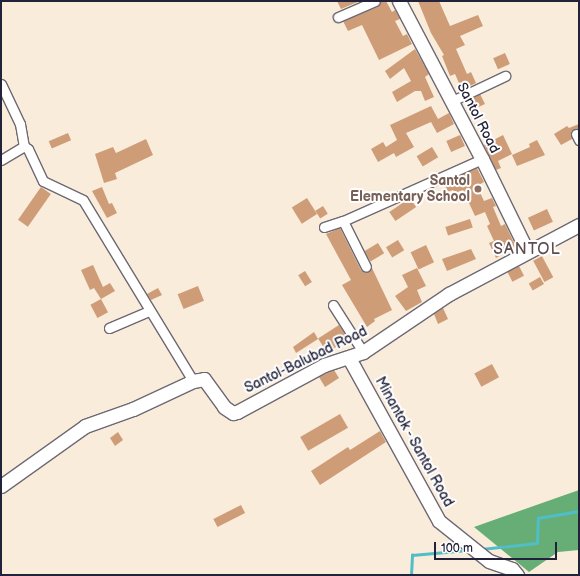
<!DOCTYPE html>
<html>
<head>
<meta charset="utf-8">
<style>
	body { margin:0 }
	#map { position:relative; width:580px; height:576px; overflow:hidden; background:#f9ecdb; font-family:"Balsamiq Sans",sans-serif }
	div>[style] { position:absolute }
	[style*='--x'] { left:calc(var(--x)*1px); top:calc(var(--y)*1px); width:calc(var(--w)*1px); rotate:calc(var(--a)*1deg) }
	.forest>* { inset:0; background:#66ae75 }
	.stream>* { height:2.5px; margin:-1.25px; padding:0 1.25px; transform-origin:1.25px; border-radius:1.25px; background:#4fbec6 }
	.building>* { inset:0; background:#ce9d78; transform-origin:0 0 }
	.roads { filter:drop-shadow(1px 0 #6d6973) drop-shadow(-1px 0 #6d6973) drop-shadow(0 1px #6d6973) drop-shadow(0 -1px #6d6973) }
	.street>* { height:9px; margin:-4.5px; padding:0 4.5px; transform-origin:4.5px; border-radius:4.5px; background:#fff }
	.secondary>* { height:13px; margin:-6.5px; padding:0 6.5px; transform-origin:6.5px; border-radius:6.5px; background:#fff }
	.dots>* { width:11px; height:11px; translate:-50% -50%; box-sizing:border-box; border:2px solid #fff; border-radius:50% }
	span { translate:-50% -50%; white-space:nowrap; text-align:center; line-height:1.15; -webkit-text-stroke:4px #fff; paint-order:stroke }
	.street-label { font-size:14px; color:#22223b }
	.education-label { font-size:14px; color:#785e54; font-weight:700 }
	.right { translate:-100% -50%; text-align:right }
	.quarter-label { font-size:16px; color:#5e4d50; letter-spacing:1px }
	.frame { position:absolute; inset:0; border:2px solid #22223b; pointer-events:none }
	.scale { position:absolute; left:434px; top:542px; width:123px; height:18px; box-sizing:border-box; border:2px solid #22223b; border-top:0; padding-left:5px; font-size:12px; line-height:14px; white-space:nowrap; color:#22223b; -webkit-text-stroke:3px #fff; paint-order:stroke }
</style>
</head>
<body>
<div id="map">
	<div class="forest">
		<div style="clip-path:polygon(579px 490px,579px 550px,558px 552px,529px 572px,474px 527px)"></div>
	</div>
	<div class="stream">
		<div style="--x:481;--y:549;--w:56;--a:-6.1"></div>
		<div style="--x:537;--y:543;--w:25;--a:-88"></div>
		<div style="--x:538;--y:518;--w:42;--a:-9.7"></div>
		<div style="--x:411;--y:575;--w:20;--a:-87"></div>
		<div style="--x:412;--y:555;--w:56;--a:-5.1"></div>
	</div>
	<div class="building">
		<div style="clip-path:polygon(337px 1px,360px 1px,341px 9px)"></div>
		<div style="clip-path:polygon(381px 1px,386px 1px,392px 12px,395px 10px,400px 19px,395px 21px,403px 36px,407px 34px,412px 44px,379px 60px,362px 25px,348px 31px,343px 21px,377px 7px)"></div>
		<div style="clip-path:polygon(418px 1px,439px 1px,450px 26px,478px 15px,483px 26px,460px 36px,465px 45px,456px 49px,467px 74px,471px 72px,476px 83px,462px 90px,455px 74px,450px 76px,442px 56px,444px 55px,431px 33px)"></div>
		<div style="clip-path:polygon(415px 49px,429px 74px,425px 77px,434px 97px,425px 101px,421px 91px,415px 91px,397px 102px,392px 92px,411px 81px,404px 68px,390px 79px,385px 71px)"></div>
		<div style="left:505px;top:53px;width:12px;height:13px;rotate:66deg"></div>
		<div style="clip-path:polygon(480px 94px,485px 104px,470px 111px,466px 103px)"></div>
		<div style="clip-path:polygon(431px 106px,438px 119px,449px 113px,454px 124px,437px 133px,431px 122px,406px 133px,414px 147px,396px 157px,394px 153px,378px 162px,371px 149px,383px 142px,386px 147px,397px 140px,390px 125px)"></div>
		<div style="clip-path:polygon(579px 124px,579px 129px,571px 131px,572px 139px,561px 145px,554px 134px,567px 126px,569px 128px)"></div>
		<div style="left:68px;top:133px;width:8px;height:21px;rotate:67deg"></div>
		<div style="left:460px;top:135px;width:12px;height:15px;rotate:66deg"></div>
		<div style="clip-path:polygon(503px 135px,512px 154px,498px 161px,501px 168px,496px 170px,484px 145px)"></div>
		<div style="clip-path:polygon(146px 139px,153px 155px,115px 173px,117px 179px,104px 183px,95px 154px,113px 147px,116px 153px)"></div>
		<div style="clip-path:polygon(537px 140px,545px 155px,517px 166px,512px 155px,530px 147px,529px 144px)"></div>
		<div style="left:432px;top:147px;width:12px;height:18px;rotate:59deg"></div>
		<div style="clip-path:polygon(477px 168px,484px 182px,477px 186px,484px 201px,492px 198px,496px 206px,493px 207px,501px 226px,505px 224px,516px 247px,496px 258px,489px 243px,494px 241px,487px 226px,490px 224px,485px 212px,475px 216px,463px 190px,455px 193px,453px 190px,448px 192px,444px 183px)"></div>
		<div style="left:41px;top:187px;width:12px;height:40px;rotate:35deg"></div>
		<div style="clip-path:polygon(102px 187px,109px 204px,112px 203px,117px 213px,107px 218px,92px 191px)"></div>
		<div style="left:307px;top:198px;width:19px;height:18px;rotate:58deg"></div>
		<div style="left:410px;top:198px;width:11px;height:25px;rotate:56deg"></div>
		<div style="left:323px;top:206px;width:9px;height:9px;rotate:58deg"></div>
		<div style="left:547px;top:209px;width:14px;height:21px;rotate:65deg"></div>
		<div style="left:470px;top:219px;width:9px;height:26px;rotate:72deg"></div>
		<div style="clip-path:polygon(340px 228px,361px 270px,366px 273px,372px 268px,392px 310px,374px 319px,375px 321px,367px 327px,342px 285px,351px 280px,326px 234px)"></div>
		<div style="left:398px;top:240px;width:12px;height:14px;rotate:59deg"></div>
		<div style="left:378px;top:243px;width:12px;height:16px;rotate:59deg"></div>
		<div style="left:426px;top:245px;width:19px;height:17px;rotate:65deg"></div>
		<div style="clip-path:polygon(471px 249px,476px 259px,447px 271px,442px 259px)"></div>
		<div style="left:542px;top:256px;width:24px;height:10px;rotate:62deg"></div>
		<div style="clip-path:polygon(93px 265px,103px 287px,110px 283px,115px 291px,101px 299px,94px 288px,90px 290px,81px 270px)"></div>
		<div style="left:519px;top:266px;width:11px;height:13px;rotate:63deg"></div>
		<div style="clip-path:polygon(417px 268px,426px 286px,417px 290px,422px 302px,406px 311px,395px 296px,408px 287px,402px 275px)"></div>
		<div style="left:305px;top:271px;width:13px;height:8px;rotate:58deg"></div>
		<div style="left:540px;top:277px;width:8px;height:13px;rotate:60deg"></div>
		<div style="left:198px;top:286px;width:16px;height:22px;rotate:68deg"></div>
		<div style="clip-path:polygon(158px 288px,162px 295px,151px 300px,147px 294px)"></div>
		<div style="left:101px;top:299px;width:15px;height:12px;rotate:62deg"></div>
		<div style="clip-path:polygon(443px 308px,448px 319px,438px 324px,434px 314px)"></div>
		<div style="left:339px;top:325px;width:17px;height:25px;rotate:57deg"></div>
		<div style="clip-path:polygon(314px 332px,318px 339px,296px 353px,293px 347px)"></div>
		<div style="left:492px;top:364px;width:15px;height:20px;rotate:62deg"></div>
		<div style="clip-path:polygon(334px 370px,339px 378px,325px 387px,319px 377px)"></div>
		<div style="left:340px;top:414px;width:16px;height:46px;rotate:60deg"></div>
		<div style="clip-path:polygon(380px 431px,386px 442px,320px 485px,311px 471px,348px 447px,350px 450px)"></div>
		<div style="clip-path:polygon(118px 432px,123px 440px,115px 446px,110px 438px)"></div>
		<div style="left:241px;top:505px;width:9px;height:31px;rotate:63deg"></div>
	</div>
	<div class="roads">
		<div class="street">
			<div style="--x:338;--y:17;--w:40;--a:-23.4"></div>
			<div style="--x:1;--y:84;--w:44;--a:64.6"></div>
			<div style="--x:20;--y:124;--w:22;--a:80"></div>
			<div style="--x:24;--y:146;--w:5;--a:37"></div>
			<div style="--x:28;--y:149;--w:35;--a:65"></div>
			<div style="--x:43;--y:181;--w:44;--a:25.4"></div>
			<div style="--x:83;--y:200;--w:212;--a:58.7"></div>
			<div style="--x:452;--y:101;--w:59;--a:-25.3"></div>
			<div style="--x:576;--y:134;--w:7;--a:63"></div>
			<div style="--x:1;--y:160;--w:27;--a:-31"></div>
			<div style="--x:343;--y:221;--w:51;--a:63.4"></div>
			<div style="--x:324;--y:227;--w:20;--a:-18"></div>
			<div style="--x:343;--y:221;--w:152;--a:-24"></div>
			<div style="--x:333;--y:305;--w:56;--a:57.4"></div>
			<div style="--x:109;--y:328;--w:43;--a:-23"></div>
		</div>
		<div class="secondary">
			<div style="--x:399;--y:1;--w:178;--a:62.3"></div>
			<div style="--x:482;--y:159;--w:102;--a:63.9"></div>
			<div style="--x:349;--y:358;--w:186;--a:61.1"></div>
			<div style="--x:439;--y:521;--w:64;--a:38.7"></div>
			<div style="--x:489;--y:561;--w:24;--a:19"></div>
			<div style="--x:512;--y:569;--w:8;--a:50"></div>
			<div style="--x:1;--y:486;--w:103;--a:-35.5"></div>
			<div style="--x:85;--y:426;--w:51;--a:-19.5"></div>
			<div style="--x:133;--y:409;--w:66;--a:-25"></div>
			<div style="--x:193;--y:381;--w:11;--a:-10"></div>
			<div style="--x:204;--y:379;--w:34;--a:54"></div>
			<div style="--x:224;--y:407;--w:11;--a:34"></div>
			<div style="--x:233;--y:413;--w:4;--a:-14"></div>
			<div style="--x:237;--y:412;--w:99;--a:-28.4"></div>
			<div style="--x:324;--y:365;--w:41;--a:-18.4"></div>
			<div style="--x:363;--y:352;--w:104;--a:-34"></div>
			<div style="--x:449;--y:294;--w:147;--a:-28"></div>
		</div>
	</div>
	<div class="dots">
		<div style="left:478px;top:189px;background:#8d6e63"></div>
	</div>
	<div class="street-label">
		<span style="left:478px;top:118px;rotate:63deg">Santol Road</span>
		<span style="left:306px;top:360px;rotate:-26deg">Santol-Balubad Road</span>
		<span style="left:414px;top:442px;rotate:61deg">Minantok - Santol Road</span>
	</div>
	<div class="education-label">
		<span class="right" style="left:470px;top:189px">Santol<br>Elementary School</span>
	</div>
	<div class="quarter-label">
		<span style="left:527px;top:250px">SANTOL</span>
	</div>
	<div class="frame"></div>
	<div class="scale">100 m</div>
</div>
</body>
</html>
